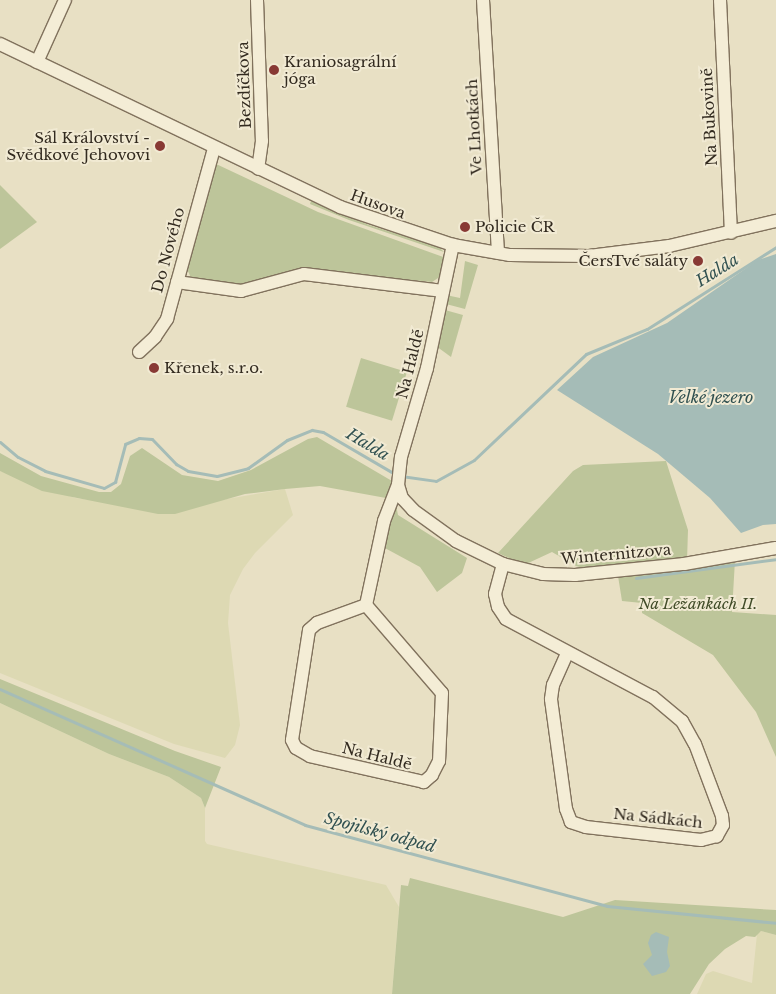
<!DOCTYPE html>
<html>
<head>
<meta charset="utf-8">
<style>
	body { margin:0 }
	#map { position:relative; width:776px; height:994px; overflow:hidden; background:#e8e0c4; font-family:"Libre Baskerville",serif }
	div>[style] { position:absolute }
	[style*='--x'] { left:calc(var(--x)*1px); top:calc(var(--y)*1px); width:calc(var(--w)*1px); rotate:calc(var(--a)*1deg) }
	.farmland>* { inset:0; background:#ddd9b3 }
	.green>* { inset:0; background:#bdc59a; transform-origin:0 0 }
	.water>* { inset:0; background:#a5bcb7 }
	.stream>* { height:3px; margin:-1.5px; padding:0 1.5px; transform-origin:1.5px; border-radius:1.5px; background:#a5bcb7 }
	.roads { filter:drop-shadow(1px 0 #81725d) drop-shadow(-1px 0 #81725d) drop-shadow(0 1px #81725d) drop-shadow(0 -1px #81725d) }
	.minor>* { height:12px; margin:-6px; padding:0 6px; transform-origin:6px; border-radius:6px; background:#f4edd6 }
	.dots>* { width:14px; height:14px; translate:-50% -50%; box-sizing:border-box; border:2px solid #f1ead3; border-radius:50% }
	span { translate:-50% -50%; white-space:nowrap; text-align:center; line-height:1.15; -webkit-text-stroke:4px #f1ead3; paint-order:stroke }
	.poi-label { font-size:15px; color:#322a1f }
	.left { translate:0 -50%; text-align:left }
	.right { translate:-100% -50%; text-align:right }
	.street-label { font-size:15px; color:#322a1f }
	.park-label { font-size:15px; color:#414c28; font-style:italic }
	.water-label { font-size:16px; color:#305050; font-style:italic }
</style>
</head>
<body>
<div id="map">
	<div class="farmland">
		<div style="clip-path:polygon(0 471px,75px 498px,106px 502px,215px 501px,285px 489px,293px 515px,255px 553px,243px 569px,230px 595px,228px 623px,240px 725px,235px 745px,225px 758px,174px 744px,0 673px)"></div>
		<div style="clip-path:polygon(0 703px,109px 754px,169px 777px,201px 798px,205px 808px,205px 841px,207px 844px,386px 885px,399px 907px,392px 994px,0 994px)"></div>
		<div style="clip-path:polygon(761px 931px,776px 935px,776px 994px,697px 994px,706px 974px,713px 971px,752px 983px,757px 934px)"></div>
	</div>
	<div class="green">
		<div style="clip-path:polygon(214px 163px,318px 212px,446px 258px,441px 276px,432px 282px,296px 269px,244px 286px,192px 280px,187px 269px)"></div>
		<div style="clip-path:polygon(0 185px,37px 222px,0 249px)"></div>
		<div style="clip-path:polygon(311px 201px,369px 225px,439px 247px,444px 252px,349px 220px,310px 204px)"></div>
		<div style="clip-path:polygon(465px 261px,478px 265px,465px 309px,446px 304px,446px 295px,460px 298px)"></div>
		<div style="clip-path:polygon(445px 310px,463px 315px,451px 357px,436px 346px)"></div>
		<div style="left:361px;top:358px;width:48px;height:51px;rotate:17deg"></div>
		<div style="clip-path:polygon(317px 437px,392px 481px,386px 498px,320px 486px,285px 489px,245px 494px,175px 514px,158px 514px,42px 491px,0 471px,0 453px,41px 476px,99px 492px,111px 492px,121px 484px,130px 456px,142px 448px,182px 475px,218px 481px,251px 470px,308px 439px)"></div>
		<div style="clip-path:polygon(666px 461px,688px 530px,687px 561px,588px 569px,576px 566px,552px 552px,524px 565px,498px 553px,573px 471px,583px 465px)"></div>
		<div style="clip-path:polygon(396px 505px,398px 515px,467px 558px,462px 573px,437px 592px,420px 567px,383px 547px)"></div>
		<div style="clip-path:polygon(735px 560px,732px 612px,776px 615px,776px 757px,756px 712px,713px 655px,642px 613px,642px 603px,622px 601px,618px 576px,678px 571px)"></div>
		<div style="clip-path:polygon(0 679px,175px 751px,221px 767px,205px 808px,201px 798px,169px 777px,109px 754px,0 703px)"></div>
		<div style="clip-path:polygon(410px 878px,563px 917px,615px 900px,776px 910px,776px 935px,761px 931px,755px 937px,746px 936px,725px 949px,709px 964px,690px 994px,392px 994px,401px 885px,408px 886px)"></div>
	</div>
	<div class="water">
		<div style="clip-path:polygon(776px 254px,776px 524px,763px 525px,741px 533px,710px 498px,658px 454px,557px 390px,593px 357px,667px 323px,758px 260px)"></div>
		<div style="clip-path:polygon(656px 932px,669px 937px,667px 952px,670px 966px,666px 972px,652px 976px,643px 964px,652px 955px,648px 943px,651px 935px)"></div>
	</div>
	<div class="stream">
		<div style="--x:0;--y:442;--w:23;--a:40"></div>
		<div style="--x:18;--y:457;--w:30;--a:27"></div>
		<div style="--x:45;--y:471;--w:61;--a:16.1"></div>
		<div style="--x:104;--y:488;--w:13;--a:-29"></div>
		<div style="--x:115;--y:482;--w:39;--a:-75"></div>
		<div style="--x:125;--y:444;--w:15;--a:-23"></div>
		<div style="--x:139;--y:438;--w:13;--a:4"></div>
		<div style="--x:152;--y:439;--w:35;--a:46"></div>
		<div style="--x:176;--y:464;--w:14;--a:30"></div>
		<div style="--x:188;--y:471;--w:29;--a:10"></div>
		<div style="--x:217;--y:476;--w:32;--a:-14"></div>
		<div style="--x:248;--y:468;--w:48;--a:-35.7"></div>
		<div style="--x:287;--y:440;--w:27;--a:-22"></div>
		<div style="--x:312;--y:430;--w:11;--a:10"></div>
		<div style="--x:323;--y:432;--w:83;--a:30.3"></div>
		<div style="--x:401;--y:476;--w:35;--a:8"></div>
		<div style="--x:436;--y:481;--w:43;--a:-28.9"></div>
		<div style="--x:474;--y:460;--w:154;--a:-43.4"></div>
		<div style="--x:586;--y:354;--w:66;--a:-22.3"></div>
		<div style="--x:647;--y:329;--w:153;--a:-32.4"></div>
		<div style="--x:636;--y:578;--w:141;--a:-7.7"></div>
		<div style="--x:0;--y:689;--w:334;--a:24"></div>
		<div style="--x:305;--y:825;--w:313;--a:15"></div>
		<div style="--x:607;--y:906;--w:170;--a:5.7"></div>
	</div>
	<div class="roads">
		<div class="minor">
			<div style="--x:257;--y:0;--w:141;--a:88"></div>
			<div style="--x:262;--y:141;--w:28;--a:98"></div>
			<div style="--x:483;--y:0;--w:253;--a:86.6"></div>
			<div style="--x:720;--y:0;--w:233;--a:87.3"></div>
			<div style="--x:0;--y:44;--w:377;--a:25.6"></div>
			<div style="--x:340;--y:207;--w:119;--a:18.6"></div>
			<div style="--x:453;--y:245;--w:58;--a:10"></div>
			<div style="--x:510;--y:255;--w:79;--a:0.7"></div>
			<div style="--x:589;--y:256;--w:81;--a:-7.1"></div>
			<div style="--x:669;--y:246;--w:110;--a:-13.2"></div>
			<div style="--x:37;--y:62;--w:68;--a:-65.7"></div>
			<div style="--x:177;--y:282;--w:65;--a:8"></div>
			<div style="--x:241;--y:291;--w:65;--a:-15.1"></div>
			<div style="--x:304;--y:274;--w:140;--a:7"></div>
			<div style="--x:139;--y:352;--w:22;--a:-43"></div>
			<div style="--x:155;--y:337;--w:22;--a:-56"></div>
			<div style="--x:167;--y:319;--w:177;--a:-74.6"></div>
			<div style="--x:398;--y:485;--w:14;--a:73"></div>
			<div style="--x:402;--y:498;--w:16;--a:47"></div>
			<div style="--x:413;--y:510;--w:53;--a:35.8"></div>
			<div style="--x:456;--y:541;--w:52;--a:26.1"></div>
			<div style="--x:503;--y:564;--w:41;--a:14"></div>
			<div style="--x:543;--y:574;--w:32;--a:2"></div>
			<div style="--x:575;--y:575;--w:110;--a:-5.8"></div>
			<div style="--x:684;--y:564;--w:93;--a:-9.9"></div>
			<div style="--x:503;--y:564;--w:31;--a:105"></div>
			<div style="--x:495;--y:594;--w:13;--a:77"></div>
			<div style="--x:498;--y:607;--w:14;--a:56"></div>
			<div style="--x:506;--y:619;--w:166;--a:28"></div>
			<div style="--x:653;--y:697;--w:38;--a:40"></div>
			<div style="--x:682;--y:721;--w:26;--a:61"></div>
			<div style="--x:695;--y:744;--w:77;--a:69.4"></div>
			<div style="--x:722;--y:816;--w:9;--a:84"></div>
			<div style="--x:723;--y:825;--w:13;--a:119"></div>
			<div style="--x:717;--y:836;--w:16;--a:166"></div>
			<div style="--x:701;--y:840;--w:116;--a:-173.6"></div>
			<div style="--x:586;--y:827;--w:16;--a:-162"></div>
			<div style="--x:571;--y:822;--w:14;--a:-111"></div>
			<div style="--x:566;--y:809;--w:111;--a:-97.8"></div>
			<div style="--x:551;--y:699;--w:14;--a:-82"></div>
			<div style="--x:553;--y:685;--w:35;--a:-66"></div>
			<div style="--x:366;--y:605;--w:116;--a:49.2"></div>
			<div style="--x:442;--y:693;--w:68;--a:92.5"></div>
			<div style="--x:439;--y:761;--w:16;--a:117"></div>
			<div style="--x:432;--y:775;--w:11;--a:139"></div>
			<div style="--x:424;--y:782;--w:117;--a:-167.2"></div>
			<div style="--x:310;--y:756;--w:16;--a:-150"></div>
			<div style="--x:296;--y:748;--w:9;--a:-117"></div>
			<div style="--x:292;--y:740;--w:111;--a:-81.2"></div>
			<div style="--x:309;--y:630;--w:11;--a:-41"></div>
			<div style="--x:317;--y:623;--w:52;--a:-20.2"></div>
			<div style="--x:366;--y:605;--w:86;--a:-77.9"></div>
			<div style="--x:384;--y:521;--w:39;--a:-69"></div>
			<div style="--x:398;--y:485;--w:28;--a:-84"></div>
			<div style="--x:401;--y:457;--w:93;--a:-73.7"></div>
			<div style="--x:427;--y:368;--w:126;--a:-78.1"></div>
		</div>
	</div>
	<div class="dots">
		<div style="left:274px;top:70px;background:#883934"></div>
		<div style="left:160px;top:146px;background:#883934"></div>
		<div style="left:465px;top:227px;background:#883934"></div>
		<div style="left:698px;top:261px;background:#883934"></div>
		<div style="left:154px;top:368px;background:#883934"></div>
	</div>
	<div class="poi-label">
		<span class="left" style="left:284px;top:70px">Kraniosagrální<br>jóga</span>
		<span class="right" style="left:150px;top:146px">Sál Království -<br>Svědkové Jehovovi</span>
		<span class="left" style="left:475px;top:227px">Policie ČR</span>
		<span class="right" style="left:688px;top:261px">ČersTvé saláty</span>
		<span class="left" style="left:164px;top:368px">Křenek, s.r.o.</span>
	</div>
	<div class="street-label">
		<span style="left:244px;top:85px;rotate:-92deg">Bezdíčkova</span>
		<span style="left:709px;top:117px;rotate:-93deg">Na Bukovině</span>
		<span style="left:474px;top:127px;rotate:-93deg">Ve Lhotkách</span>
		<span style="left:378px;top:204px;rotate:20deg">Husova</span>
		<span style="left:168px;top:250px;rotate:-75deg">Do Nového</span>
		<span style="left:410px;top:364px;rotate:-76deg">Na Haldě</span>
		<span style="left:616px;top:554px;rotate:-5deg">Winternitzova</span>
		<span style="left:377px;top:756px;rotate:14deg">Na Haldě</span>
		<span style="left:658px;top:818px;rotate:6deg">Na Sádkách</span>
	</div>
	<div class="park-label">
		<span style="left:698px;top:604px">Na Ležánkách II.</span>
	</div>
	<div class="water-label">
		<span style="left:717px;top:270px;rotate:-32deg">Halda</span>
		<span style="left:711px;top:397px">Velké jezero</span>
		<span style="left:368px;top:444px;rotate:31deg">Halda</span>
		<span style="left:380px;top:832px;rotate:15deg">Spojilský odpad</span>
	</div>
</div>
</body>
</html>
